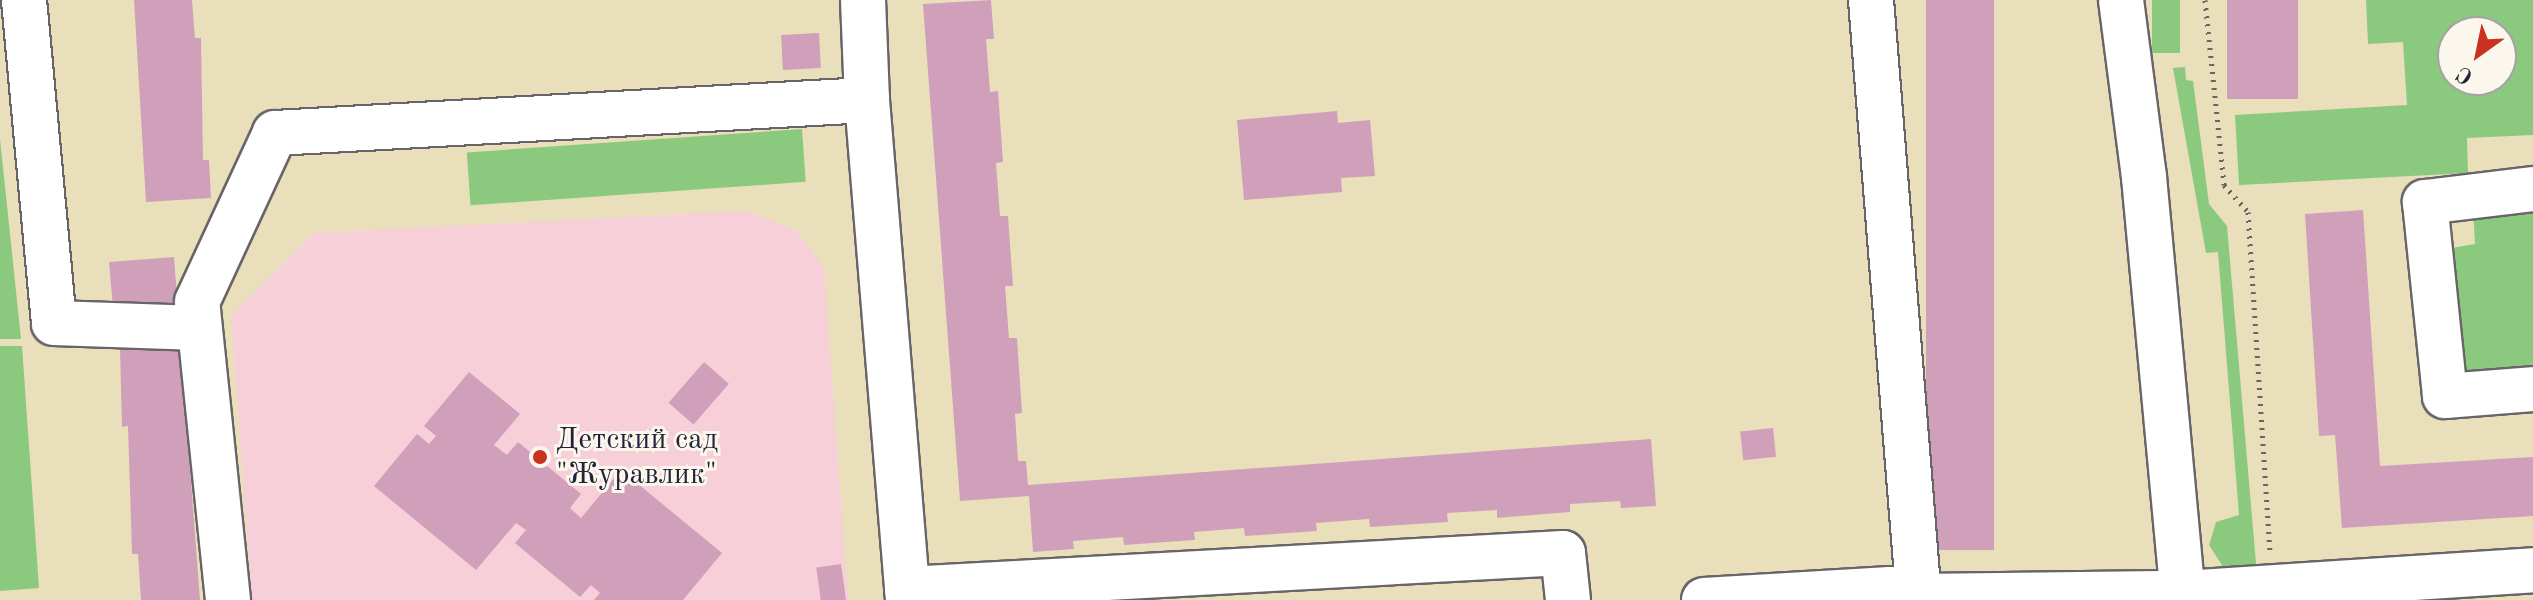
<!DOCTYPE html>
<html>
<head>
<meta charset="utf-8">
<style>
	body { margin:0 }
	#map { position:relative; width:2533px; height:600px; overflow:hidden; background:#e9dfba; font-family:"Old Standard TT",serif }
	div>[style] { position:absolute }
	[style*='--x'] { left:calc(var(--x)*1px); top:calc(var(--y)*1px); width:calc(var(--w)*1px); rotate:calc(var(--a)*1deg) }
	.built>* { inset:0; background:#f6cfd8 }
	.green>* { inset:0; background:#8bc97f; transform-origin:0 0 }
	.building>* { inset:0; background:#d0a0bb; transform-origin:0 0 }
	.path>* { height:5px; margin-top:-2.5px; transform-origin:0; background:repeating-linear-gradient(90deg,#686467 0 2px,transparent 0 8px) }
	.roads { filter:drop-shadow(2px 0 #686467) drop-shadow(-2px 0 #686467) drop-shadow(0 2px #686467) drop-shadow(0 -2px #686467) }
	.minor>* { height:44px; margin:-22px; padding:0 22px; transform-origin:22px; border-radius:22px; background:#fff }
	.dots>* { width:22px; height:22px; translate:-50% -50%; box-sizing:border-box; border:4px solid #fbf7ec; border-radius:50% }
	span { translate:-50% -50%; white-space:nowrap; text-align:center; line-height:1.15; -webkit-text-stroke:6px #fbf7ec; paint-order:stroke }
	.poi-label { font-size:30px; color:#22223b }
	.left { translate:0 -50%; text-align:left }
	.north { position:absolute; left:2437px; top:16px; width:80px; height:80px; box-sizing:border-box; background:#fbf7ec; border:2px solid #a4a2a5; border-radius:50%; rotate:213deg; font-size:22px; font-weight:700; line-height:32px; text-align:center; color:#22223b }
	.north::after { content:''; display:block; margin:auto; width:28px; height:36px; background:#c8321e; clip-path:polygon(50% 0,100% 100%,50% 72%,0 100%) }
</style>
</head>
<body>
<div id="map">
	<div class="built">
		<div style="clip-path:polygon(747px 211px,796px 230px,824px 267px,848px 600px,252px 600px,231px 315px,314px 233px)"></div>
	</div>
	<div class="green">
		<div style="left:2152px;top:0;width:28px;height:53px"></div>
		<div style="clip-path:polygon(evenodd,2366px 0,2533px 0,2533px 135px,2467px 138px,2468px 173px,2239px 185px,2235px 115px,2407px 105px,2403px 42px,2368px 44px,2366px 0,2453px 32px,2501px 32px,2501px 80px,2453px 80px,2453px 32px)"></div>
		<div style="clip-path:polygon(2185px 67px,2186px 80px,2193px 81px,2209px 204px,2227px 226px,2257px 575px,2227px 573px,2209px 545px,2216px 522px,2239px 515px,2218px 252px,2206px 253px,2173px 68px)"></div>
		<div style="left:802px;top:129px;width:53px;height:336px;rotate:86deg"></div>
		<div style="clip-path:polygon(0 139px,21px 339px,0 339px)"></div>
		<div style="clip-path:polygon(2533px 201px,2533px 376px,2464px 376px,2442px 261px,2452px 248px,2475px 244px,2473px 206px)"></div>
		<div style="clip-path:polygon(0 346px,22px 346px,39px 588px,0 591px)"></div>
	</div>
	<div class="building">
		<div style="clip-path:polygon(134px 0,192px 0,195px 38px,201px 38px,203px 160px,209px 160px,211px 198px,146px 202px)"></div>
		<div style="clip-path:polygon(991px 0,994px 39px,986px 39px,990px 92px,998px 91px,1003px 162px,996px 163px,1000px 216px,1008px 216px,1013px 286px,1005px 286px,1009px 338px,1017px 338px,1022px 413px,1015px 414px,1018px 461px,1026px 461px,1028px 485px,1651px 439px,1656px 506px,1621px 508px,1620px 501px,1570px 504px,1570px 512px,1497px 518px,1497px 510px,1447px 513px,1448px 522px,1370px 527px,1369px 519px,1316px 523px,1317px 531px,1245px 536px,1244px 528px,1194px 532px,1195px 540px,1124px 545px,1123px 537px,1073px 541px,1074px 549px,1033px 552px,1029px 496px,960px 501px,923px 4px)"></div>
		<div style="left:1926px;top:0;width:68px;height:550px"></div>
		<div style="left:2227px;top:0;width:71px;height:99px"></div>
		<div style="left:819px;top:33px;width:35px;height:38px;rotate:87deg"></div>
		<div style="clip-path:polygon(1337px 111px,1338px 123px,1370px 120px,1375px 176px,1341px 178px,1342px 192px,1244px 200px,1237px 120px)"></div>
		<div style="clip-path:polygon(2363px 210px,2380px 466px,2533px 457px,2533px 516px,2342px 528px,2335px 435px,2319px 436px,2305px 214px)"></div>
		<div style="clip-path:polygon(174px 257px,200px 600px,141px 600px,138px 554px,132px 554px,128px 426px,122px 427px,119px 307px,113px 308px,109px 262px)"></div>
		<div style="left:704px;top:362px;width:33px;height:54px;rotate:41deg"></div>
		<div style="clip-path:polygon(469px 372px,520px 414px,494px 445px,507px 455px,518px 442px,581px 494px,570px 508px,581px 518px,621px 470px,722px 553px,683px 600px,594px 600px,600px 593px,591px 585px,580px 597px,515px 543px,526px 530px,516px 523px,476px 570px,374px 486px,417px 434px,429px 444px,436px 436px,424px 426px)"></div>
		<div style="left:1773px;top:428px;width:29px;height:33px;rotate:84deg"></div>
		<div style="left:841px;top:564px;width:36px;height:25px;rotate:82deg"></div>
	</div>
	<div class="path">
		<div style="--x:2205;--y:0;--w:186;--a:84.1"></div>
		<div style="--x:2224;--y:185;--w:36;--a:48"></div>
		<div style="--x:2248;--y:212;--w:339;--a:86.3"></div>
	</div>
	<div class="roads">
		<div class="minor">
			<div style="--x:24;--y:0;--w:324;--a:84.7"></div>
			<div style="--x:54;--y:323;--w:145;--a:2"></div>
			<div style="--x:863;--y:0;--w:100;--a:87.7"></div>
			<div style="--x:867;--y:100;--w:502;--a:85.31"></div>
			<div style="--x:1871;--y:0;--w:602;--a:85.43"></div>
			<div style="--x:2121;--y:0;--w:178;--a:82.6"></div>
			<div style="--x:2144;--y:177;--w:425;--a:84.7"></div>
			<div style="--x:2533;--y:189;--w:109;--a:173.1"></div>
			<div style="--x:2425;--y:202;--w:195;--a:84.1"></div>
			<div style="--x:2445;--y:396;--w:88;--a:-4.5"></div>
			<div style="--x:907;--y:589;--w:657;--a:-3.14"></div>
			<div style="--x:1563;--y:553;--w:47;--a:83.9"></div>
			<div style="--x:228;--y:600;--w:300;--a:-95.9"></div>
			<div style="--x:197;--y:302;--w:186;--a:-65.2"></div>
			<div style="--x:275;--y:133;--w:593;--a:-3.19"></div>
			<div style="--x:1704;--y:600;--w:186;--a:-3.4"></div>
			<div style="--x:1890;--y:589;--w:30;--a:14"></div>
			<div style="--x:1919;--y:596;--w:263;--a:-0.7"></div>
			<div style="--x:2182;--y:593;--w:352;--a:-3.7"></div>
		</div>
	</div>
	<div class="dots">
		<div style="left:540px;top:457px;background:#c8321e"></div>
	</div>
	<div class="poi-label">
		<span class="left" style="left:556px;top:457px">Детский сад<br>"Журавлик"</span>
	</div>
	<div class="north">С</div>
</div>
</body>
</html>
